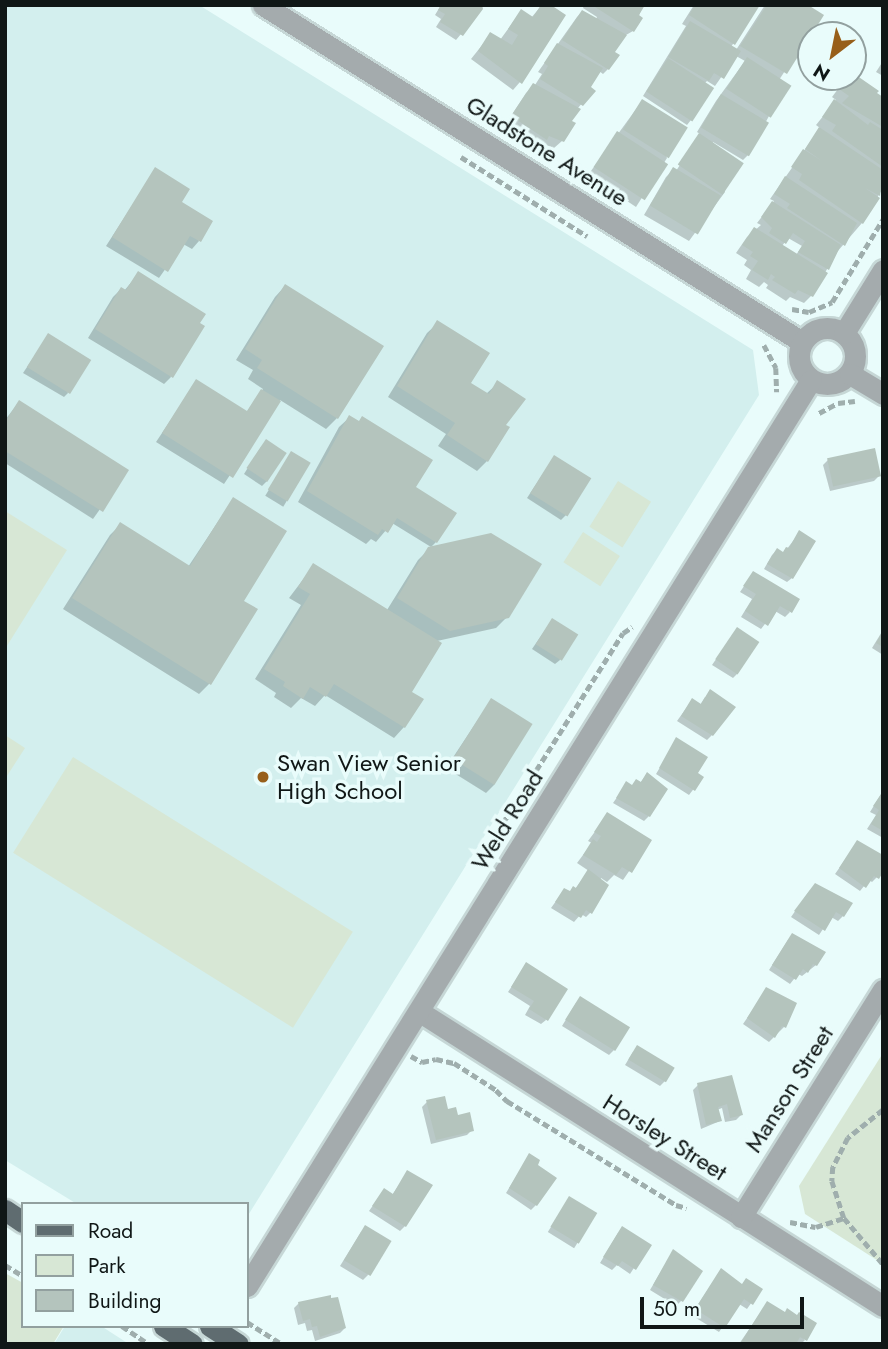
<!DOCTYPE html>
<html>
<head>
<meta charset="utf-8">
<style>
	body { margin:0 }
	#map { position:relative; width:888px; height:1349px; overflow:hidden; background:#e9fcfb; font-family:Jost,sans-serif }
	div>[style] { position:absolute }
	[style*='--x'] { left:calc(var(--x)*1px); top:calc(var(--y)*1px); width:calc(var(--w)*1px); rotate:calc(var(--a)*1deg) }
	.built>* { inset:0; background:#d3efee }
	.green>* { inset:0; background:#d7e7d5; transform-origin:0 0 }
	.shadow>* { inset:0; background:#0003; transform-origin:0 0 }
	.building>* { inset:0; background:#b4c4bd; transform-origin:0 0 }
	.path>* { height:4.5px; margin-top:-2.25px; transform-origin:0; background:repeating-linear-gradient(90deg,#9faead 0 7px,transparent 0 10.5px) }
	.roads { filter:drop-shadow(2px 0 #c6d7d6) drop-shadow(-2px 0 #c6d7d6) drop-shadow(0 2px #c6d7d6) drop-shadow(0 -2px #c6d7d6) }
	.street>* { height:21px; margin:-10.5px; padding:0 10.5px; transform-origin:10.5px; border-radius:10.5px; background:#a4abad }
	.street>.ring { margin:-10.5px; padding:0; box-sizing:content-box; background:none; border:21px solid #a4abad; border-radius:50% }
	.primary>* { height:21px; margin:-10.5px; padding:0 10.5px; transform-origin:10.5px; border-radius:10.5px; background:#5f6c70 }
	.dots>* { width:19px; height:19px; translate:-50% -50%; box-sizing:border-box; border:4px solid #e9fcfb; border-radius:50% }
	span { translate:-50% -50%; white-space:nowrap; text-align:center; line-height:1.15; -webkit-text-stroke:7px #e9fcfb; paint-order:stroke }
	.street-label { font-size:24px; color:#101716 }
	.poi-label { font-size:24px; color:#101716 }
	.left { translate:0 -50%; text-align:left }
	.frame { position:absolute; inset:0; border:7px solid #101716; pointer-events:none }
	.legend { position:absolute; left:21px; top:1202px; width:228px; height:126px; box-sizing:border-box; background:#e9fcfb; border:2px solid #92a09f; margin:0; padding:9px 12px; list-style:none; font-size:21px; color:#101716 }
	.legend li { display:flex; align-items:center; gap:14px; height:35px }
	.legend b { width:35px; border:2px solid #92a09f }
	.north { position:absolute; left:797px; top:21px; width:70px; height:70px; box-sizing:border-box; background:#e9fcfb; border:2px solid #92a09f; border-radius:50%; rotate:212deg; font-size:19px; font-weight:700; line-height:28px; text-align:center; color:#101716 }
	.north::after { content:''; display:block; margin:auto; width:24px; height:32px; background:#975f1a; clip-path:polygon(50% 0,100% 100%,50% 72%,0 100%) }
	.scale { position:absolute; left:640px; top:1297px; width:164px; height:32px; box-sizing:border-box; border:4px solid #101716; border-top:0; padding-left:9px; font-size:21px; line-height:24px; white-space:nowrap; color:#101716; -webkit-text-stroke:5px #e9fcfb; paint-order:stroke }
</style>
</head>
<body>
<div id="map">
	<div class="built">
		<div style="clip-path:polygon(5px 5px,199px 5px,753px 350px,759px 395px,247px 1217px,247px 1204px,77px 1204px,5px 1160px)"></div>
		<div style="clip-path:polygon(65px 1326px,101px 1326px,129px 1344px,54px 1344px)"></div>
	</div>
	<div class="green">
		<div style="left:618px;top:481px;width:39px;height:54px;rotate:32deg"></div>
		<div style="clip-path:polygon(5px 511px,67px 550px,5px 649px)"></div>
		<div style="left:583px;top:532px;width:44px;height:36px;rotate:33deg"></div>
		<div style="clip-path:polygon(5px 735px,25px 748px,5px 779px)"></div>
		<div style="left:73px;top:757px;width:330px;height:113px;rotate:32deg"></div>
		<div style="clip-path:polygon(883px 1053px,883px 1264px,805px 1214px,799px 1186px)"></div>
		<div style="clip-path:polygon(5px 1273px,23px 1283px,23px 1326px,64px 1326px,53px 1344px,5px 1344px)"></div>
	</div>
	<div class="shadow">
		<div style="clip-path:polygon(441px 5px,481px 10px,456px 40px,436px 27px,441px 19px,435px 15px)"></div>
		<div style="clip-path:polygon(542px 5px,520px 82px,513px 90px,471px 59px,491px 34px,500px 40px,521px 11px,531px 18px)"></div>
		<div style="clip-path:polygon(584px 5px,643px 5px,633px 31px,626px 35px,613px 53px,608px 69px,603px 74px,599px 71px,588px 88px,593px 91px,577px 109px,562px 141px,554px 148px,541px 143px,538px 146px,505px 125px,526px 93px,535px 85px,542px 74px,538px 72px,577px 17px,582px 12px,596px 19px,597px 17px,583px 8px)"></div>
		<div style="clip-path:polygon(694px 5px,758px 5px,731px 47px,736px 50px,765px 5px,804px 5px,821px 16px,779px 80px,769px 116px,748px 155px,743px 160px,713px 142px,711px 146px,725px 192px,689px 241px,644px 215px,666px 177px,673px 170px,676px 171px,700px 134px,697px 132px,716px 101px,745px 61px,736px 56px,715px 86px,707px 81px,704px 84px,691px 120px,687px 125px,643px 96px,686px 26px,682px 24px)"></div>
		<div style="clip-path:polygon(883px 61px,883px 76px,876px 72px)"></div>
		<div style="clip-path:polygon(evenodd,847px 77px,853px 77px,883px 99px,883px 188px,862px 223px,837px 252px,812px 295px,804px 303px,790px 297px,786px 301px,766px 288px,768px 285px,764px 282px,759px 287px,746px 279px,751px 270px,744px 265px,747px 260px,736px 253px,747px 237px,761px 225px,757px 223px,774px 201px,770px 199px,820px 128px,816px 125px,836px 100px,832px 97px,847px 77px,788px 238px,802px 246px,796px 255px,782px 246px,788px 238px)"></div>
		<div style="clip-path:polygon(642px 101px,667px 158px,636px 207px,588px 175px)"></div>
		<div style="clip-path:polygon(155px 170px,179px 203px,199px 241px,192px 249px,183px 244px,159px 278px,106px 246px)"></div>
		<div style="clip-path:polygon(138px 274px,171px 377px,164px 384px,88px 338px,113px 297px,121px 289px,124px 291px)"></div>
		<div style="clip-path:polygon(285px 286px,381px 347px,337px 418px,326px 429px,280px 400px,224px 484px,156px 442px,196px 382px,246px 413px,263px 389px,248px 379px,253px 370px,236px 360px,275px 297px)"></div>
		<div style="clip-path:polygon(438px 323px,469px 383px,486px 394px,498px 383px,504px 425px,487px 461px,477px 471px,438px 446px,446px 434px,388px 397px,427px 333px)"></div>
		<div style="clip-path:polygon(48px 336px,68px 393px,64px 397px,23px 373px)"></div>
		<div style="clip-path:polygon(19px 402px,127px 471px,93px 519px,5px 463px,5px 420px)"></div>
		<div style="clip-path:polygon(350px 417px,410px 494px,436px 542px,431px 547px,392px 523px,376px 542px,371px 539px,366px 544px,298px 502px,339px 427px)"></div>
		<div style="clip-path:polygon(261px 447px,267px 481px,262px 486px,244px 474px)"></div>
		<div style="left:291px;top:453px;width:21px;height:50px;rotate:31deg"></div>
		<div style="clip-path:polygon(554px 457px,566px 515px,561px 520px,527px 498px)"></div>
		<div style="clip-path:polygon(828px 460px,879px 476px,874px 481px,830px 491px,823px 465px)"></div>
		<div style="clip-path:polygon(233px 499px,209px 684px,199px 694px,63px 609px,110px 535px,121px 524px,188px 567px)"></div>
		<div style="clip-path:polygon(800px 532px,792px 578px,787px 582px,764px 569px,772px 555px,777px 550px,783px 554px)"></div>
		<div style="clip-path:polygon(429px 549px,507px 617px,496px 628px,437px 641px,409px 692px,404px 727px,394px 738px,325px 695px,315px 706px,301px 698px,291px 708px,274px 697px,276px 693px,255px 679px,301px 605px,289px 598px,314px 565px,387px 610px,418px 560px)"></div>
		<div style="clip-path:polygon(753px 573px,790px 612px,785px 617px,775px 611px,761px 629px,741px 617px,752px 599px,740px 592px)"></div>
		<div style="clip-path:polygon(552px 620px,560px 660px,555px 664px,532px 649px)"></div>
		<div style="clip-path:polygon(737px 629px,738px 673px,733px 678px,712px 665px)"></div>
		<div style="clip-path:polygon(883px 630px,883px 655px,872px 648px)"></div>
		<div style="clip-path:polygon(705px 697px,712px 735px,707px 740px,677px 721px,692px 700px,700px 705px)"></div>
		<div style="clip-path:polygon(491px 700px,494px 785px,486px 793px,446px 768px)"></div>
		<div style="clip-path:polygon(677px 739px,695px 774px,702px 778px,689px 795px,656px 774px)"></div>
		<div style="clip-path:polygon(647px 774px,649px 816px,644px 821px,613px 803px,627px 783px,631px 786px,640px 783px)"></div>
		<div style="clip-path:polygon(883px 791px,883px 838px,867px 829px,876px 815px,870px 812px)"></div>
		<div style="clip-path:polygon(608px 814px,650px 841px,623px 880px,614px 875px,607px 882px,601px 878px,591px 912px,586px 917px,581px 914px,574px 922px,551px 908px,564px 890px,570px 893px,575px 889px,589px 871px,577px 863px,592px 843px,588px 841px)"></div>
		<div style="clip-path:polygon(857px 843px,877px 877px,872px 882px,869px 880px,860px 891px,835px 874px)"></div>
		<div style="clip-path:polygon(810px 890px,843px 916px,838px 921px,831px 917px,819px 935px,791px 917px)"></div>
		<div style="clip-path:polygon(788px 940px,816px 965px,802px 976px,798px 974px,790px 984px,769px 970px)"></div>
		<div style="clip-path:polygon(526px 965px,546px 1020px,541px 1024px,525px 1015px,530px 1006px,508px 992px)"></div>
		<div style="clip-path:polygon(767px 989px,784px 1027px,769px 1042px,743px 1024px)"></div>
		<div style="clip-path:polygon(576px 1003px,614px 1050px,609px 1055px,562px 1026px)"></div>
		<div style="clip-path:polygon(633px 1052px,665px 1081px,660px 1086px,625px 1065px)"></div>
		<div style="clip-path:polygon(731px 1077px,741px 1115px,736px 1120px,725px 1122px,722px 1108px,717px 1110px,720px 1121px,701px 1129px,693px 1090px,698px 1085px)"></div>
		<div style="clip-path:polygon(427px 1102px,457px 1117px,472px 1130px,467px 1135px,431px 1144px,422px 1107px)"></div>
		<div style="clip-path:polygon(529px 1156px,536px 1205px,531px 1210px,506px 1193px)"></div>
		<div style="clip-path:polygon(408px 1172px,405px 1226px,400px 1231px,369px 1211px,384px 1190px,392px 1195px)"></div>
		<div style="left:569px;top:1198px;width:31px;height:40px;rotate:32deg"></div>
		<div style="clip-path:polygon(361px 1232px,368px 1275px,363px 1280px,340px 1266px)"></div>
		<div style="clip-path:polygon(618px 1233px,649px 1245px,630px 1274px,617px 1265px,612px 1270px,600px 1263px)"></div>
		<div style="clip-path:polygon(673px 1251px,681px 1301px,676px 1306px,650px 1290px)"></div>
		<div style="clip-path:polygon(721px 1270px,741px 1285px,761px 1289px,747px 1309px,739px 1304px,719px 1332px,691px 1315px)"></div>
		<div style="clip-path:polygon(299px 1303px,345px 1328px,340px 1333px,315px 1341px,312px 1330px,307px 1331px,305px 1323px,298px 1325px,294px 1308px)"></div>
		<div style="clip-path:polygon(767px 1303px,805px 1340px,801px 1344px,739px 1344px)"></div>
	</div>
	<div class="building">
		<div style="clip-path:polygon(441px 5px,482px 5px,483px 9px,463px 36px,440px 22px,445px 14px,438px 10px)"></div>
		<div style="clip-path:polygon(541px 5px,551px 5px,566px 15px,522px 84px,478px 51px,490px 32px,512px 45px,518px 35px,508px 29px,521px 9px,533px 17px)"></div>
		<div style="clip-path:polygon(592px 5px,645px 5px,639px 15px,643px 18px,634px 32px)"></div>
		<div style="clip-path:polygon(695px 5px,760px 5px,735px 45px,689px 15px)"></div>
		<div style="clip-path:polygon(767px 5px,808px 5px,824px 15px,787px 74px,740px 46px)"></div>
		<div style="clip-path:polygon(582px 10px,627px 35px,615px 52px,620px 55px,609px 70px,562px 40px)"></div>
		<div style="clip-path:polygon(690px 21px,741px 51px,724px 79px,714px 73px,709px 81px,668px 57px)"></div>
		<div style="clip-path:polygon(557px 43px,603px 68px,591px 87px,596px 91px,583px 106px,540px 79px,548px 66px,544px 63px)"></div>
		<div style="left:747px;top:57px;width:53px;height:38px;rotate:33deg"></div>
		<div style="left:668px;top:58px;width:55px;height:40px;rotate:33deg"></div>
		<div style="clip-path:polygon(853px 73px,879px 91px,877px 93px,883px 97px,883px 127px,842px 103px,849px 96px,839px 89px)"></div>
		<div style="clip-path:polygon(533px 83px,581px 109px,572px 121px,576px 123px,564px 142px,549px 136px,547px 140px,511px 116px)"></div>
		<div style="left:721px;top:94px;width:56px;height:39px;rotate:31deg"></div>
		<div style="left:642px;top:99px;width:54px;height:36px;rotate:32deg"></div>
		<div style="clip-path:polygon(834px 99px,868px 125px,870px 122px,883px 130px,883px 167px,832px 131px,836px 125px,822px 117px)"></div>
		<div style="clip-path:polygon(819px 127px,883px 170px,880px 196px,865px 188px,880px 198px,863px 224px,799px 180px,802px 174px,791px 167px,803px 149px,822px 161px,805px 149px)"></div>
		<div style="left:617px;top:131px;width:61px;height:43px;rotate:33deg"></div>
		<div style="left:699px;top:133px;width:54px;height:38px;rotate:34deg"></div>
		<div style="clip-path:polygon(155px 167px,190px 189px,182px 202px,213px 221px,201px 242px,190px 236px,168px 272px,112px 237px)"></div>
		<div style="left:673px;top:167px;width:56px;height:45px;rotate:31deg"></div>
		<div style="clip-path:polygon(785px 176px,857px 223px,845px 246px,787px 208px,790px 204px,774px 194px)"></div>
		<div style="clip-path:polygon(772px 201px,841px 245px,829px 270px,798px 252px,805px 241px,793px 233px,786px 244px,769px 233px,772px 228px,761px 217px)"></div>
		<div style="clip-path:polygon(754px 227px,828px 273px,813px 297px,798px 290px,795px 294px,772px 280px,775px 277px,771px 274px,768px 280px,752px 270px,758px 261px,750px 256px,753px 252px,742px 245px)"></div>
		<div style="clip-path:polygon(138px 271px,206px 314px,200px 323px,205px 326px,173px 378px,95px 329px,121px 287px,126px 290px)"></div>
		<div style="clip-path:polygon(285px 284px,384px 346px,338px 419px,257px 368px,262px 360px,245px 349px)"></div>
		<div style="clip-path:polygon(437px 320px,490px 353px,471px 383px,489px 394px,497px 380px,526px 399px,506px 425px,510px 427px,488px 462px,447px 435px,455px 423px,397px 386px)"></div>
		<div style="left:48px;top:333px;width:51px;height:40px;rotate:32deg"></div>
		<div style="clip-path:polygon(196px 379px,247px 411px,261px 389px,281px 401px,233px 478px,162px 433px)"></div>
		<div style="clip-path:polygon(19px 400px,129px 470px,103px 512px,5px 451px,5px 422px)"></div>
		<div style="clip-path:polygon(349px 415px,359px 421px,362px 416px,433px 460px,416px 487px,457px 513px,437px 543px,397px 518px,388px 533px,382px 529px,378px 535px,307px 491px)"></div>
		<div style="left:266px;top:439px;width:25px;height:35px;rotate:34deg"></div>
		<div style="left:875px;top:448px;width:29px;height:49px;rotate:78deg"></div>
		<div style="left:291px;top:451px;width:23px;height:45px;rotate:31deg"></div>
		<div style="left:554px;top:455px;width:44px;height:45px;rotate:32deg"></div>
		<div style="clip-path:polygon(233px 497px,287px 531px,244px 601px,258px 609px,211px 685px,72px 598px,120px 522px,190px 566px)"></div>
		<div style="clip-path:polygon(799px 530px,816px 541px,793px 579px,767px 564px,777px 548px,783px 552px,786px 547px,789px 548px)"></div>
		<div style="clip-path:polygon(491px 533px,542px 564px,509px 618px,450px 631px,397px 598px,428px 547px)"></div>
		<div style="clip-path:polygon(313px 563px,442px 643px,412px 692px,424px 699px,405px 728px,334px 684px,326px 697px,310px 687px,303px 699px,283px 686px,285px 682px,264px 669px,310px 594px,298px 587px)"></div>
		<div style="clip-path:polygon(753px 571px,800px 599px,792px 613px,780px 606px,768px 626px,745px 611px,756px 594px,743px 586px)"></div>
		<div style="left:552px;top:618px;width:31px;height:31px;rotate:32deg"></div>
		<div style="left:737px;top:627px;width:27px;height:39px;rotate:34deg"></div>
		<div style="clip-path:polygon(883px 631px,883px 647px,876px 643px)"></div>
		<div style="clip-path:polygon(710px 689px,736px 707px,713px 736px,681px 716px,692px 698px,701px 704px)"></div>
		<div style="left:491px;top:698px;width:49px;height:72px;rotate:32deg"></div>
		<div style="clip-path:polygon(676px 737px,708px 757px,698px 773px,704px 777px,695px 791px,659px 768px)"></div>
		<div style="clip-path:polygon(647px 772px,668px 789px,650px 817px,616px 798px,626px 781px,632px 785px,636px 779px,641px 782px)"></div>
		<div style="clip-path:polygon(883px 791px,883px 831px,871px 824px,879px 810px,873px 806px)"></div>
		<div style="clip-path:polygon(607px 812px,652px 840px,632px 873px,622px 867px,616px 875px,583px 855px,593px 839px,597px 842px,601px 836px,594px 832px)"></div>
		<div style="clip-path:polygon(857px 840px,883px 855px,883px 872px,879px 879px,874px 876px,866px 888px,839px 868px)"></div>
		<div style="clip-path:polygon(588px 869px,609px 885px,592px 914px,586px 910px,581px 918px,555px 902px,564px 888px,570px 891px,573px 886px,576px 888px)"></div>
		<div style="clip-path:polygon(815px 883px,853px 903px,844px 917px,836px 912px,825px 931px,794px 911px)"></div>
		<div style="clip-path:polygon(792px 933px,826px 952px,817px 966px,813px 964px,808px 973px,803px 969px,796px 980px,772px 965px)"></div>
		<div style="clip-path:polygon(526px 962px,568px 989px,548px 1021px,529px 1009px,534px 1001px,511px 987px)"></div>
		<div style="clip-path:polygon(766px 987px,797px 1003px,786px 1028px,782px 1026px,775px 1038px,747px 1018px)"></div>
		<div style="left:580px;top:996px;width:59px;height:28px;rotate:32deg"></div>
		<div style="left:637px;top:1045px;width:44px;height:17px;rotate:31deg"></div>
		<div style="clip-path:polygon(732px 1075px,743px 1115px,730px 1118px,727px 1104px,718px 1107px,722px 1121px,706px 1125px,697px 1083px)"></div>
		<div style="clip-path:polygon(445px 1096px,448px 1109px,456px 1107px,458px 1115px,470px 1112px,474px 1131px,436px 1140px,426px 1100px)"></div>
		<div style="clip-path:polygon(529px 1153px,540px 1160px,538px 1165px,557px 1178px,537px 1206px,509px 1188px)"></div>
		<div style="clip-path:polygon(407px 1170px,433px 1185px,406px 1227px,372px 1206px,384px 1188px,393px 1194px)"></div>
		<div style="left:569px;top:1196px;width:33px;height:36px;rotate:31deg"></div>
		<div style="left:365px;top:1225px;width:31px;height:41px;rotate:31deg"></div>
		<div style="clip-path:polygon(622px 1226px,652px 1245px,636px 1270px,622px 1261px,618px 1266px,603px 1257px)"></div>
		<div style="clip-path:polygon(673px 1249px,703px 1271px,683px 1302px,653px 1285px)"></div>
		<div style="clip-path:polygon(721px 1268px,742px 1284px,746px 1278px,763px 1289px,753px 1305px,744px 1299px,725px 1328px,695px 1309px)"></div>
		<div style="clip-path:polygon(331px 1295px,331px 1298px,338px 1297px,346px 1328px,320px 1337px,317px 1326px,312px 1327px,310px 1319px,303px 1321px,298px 1302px)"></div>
		<div style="clip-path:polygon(767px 1301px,785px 1312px,787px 1308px,797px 1315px,799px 1312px,817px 1323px,807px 1341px,800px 1337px,796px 1344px,740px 1344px)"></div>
	</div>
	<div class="path">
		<div style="--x:461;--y:157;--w:149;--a:32.1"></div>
		<div style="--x:792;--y:309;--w:17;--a:10"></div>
		<div style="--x:809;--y:312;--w:25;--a:-23"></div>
		<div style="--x:832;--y:302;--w:97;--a:-58.4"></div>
		<div style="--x:764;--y:345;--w:26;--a:62"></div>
		<div style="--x:776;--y:368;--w:24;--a:88"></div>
		<div style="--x:819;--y:413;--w:21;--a:-28"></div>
		<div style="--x:838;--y:403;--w:17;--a:-7"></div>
		<div style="--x:480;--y:859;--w:267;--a:-57.7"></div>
		<div style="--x:623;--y:633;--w:11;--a:-34"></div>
		<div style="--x:411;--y:1056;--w:13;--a:29"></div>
		<div style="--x:422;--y:1062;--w:14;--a:-12"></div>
		<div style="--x:436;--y:1059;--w:18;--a:13"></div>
		<div style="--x:454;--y:1063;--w:50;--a:32.7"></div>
		<div style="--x:496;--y:1090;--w:16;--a:45"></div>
		<div style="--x:507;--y:1101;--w:198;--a:31.6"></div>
		<div style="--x:676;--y:1205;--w:11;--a:15"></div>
		<div style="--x:883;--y:1110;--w:45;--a:141.3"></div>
		<div style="--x:848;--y:1138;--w:33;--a:117"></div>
		<div style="--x:833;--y:1167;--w:14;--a:94"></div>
		<div style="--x:832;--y:1181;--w:39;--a:72"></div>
		<div style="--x:844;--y:1218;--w:60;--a:49.7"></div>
		<div style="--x:790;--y:1222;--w:26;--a:11"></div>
		<div style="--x:816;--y:1227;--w:29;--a:-18"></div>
		<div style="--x:5;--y:1265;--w:21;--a:31"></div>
		<div style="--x:247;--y:1322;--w:41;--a:32.2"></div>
		<div style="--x:122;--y:1326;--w:32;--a:34"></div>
	</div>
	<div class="roads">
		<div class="street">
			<div style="--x:263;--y:5;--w:636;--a:32.01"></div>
			<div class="ring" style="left:799px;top:328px;width:35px;height:35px"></div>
			<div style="--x:844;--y:333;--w:74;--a:-58.2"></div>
			<div style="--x:850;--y:374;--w:39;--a:31"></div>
			<div style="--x:420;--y:1012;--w:548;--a:32.42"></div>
			<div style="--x:741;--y:1217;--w:268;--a:-58"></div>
			<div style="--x:247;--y:1286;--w:1067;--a:-58.1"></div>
		</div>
		<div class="primary">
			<div style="--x:5;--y:1210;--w:22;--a:34"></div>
			<div style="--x:164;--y:1326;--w:33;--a:33"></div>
			<div style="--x:210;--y:1326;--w:33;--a:33"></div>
		</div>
	</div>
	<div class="dots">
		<div style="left:263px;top:777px;background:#975f1a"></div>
	</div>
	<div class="street-label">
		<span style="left:547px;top:151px;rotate:32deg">Gladstone Avenue</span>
		<span style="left:507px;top:820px;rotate:-58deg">Weld Road</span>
		<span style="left:789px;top:1089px;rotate:-58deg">Manson Street</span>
		<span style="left:665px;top:1137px;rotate:32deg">Horsley Street</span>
	</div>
	<div class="poi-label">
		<span class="left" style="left:277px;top:777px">Swan View Senior<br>High School</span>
	</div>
	<div class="frame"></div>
	<ul class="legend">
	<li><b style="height:9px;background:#5f6c70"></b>Road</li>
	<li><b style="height:19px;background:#d7e7d5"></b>Park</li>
	<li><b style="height:19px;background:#b4c4bd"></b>Building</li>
	</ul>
	<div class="north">N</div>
	<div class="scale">50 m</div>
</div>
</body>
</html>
